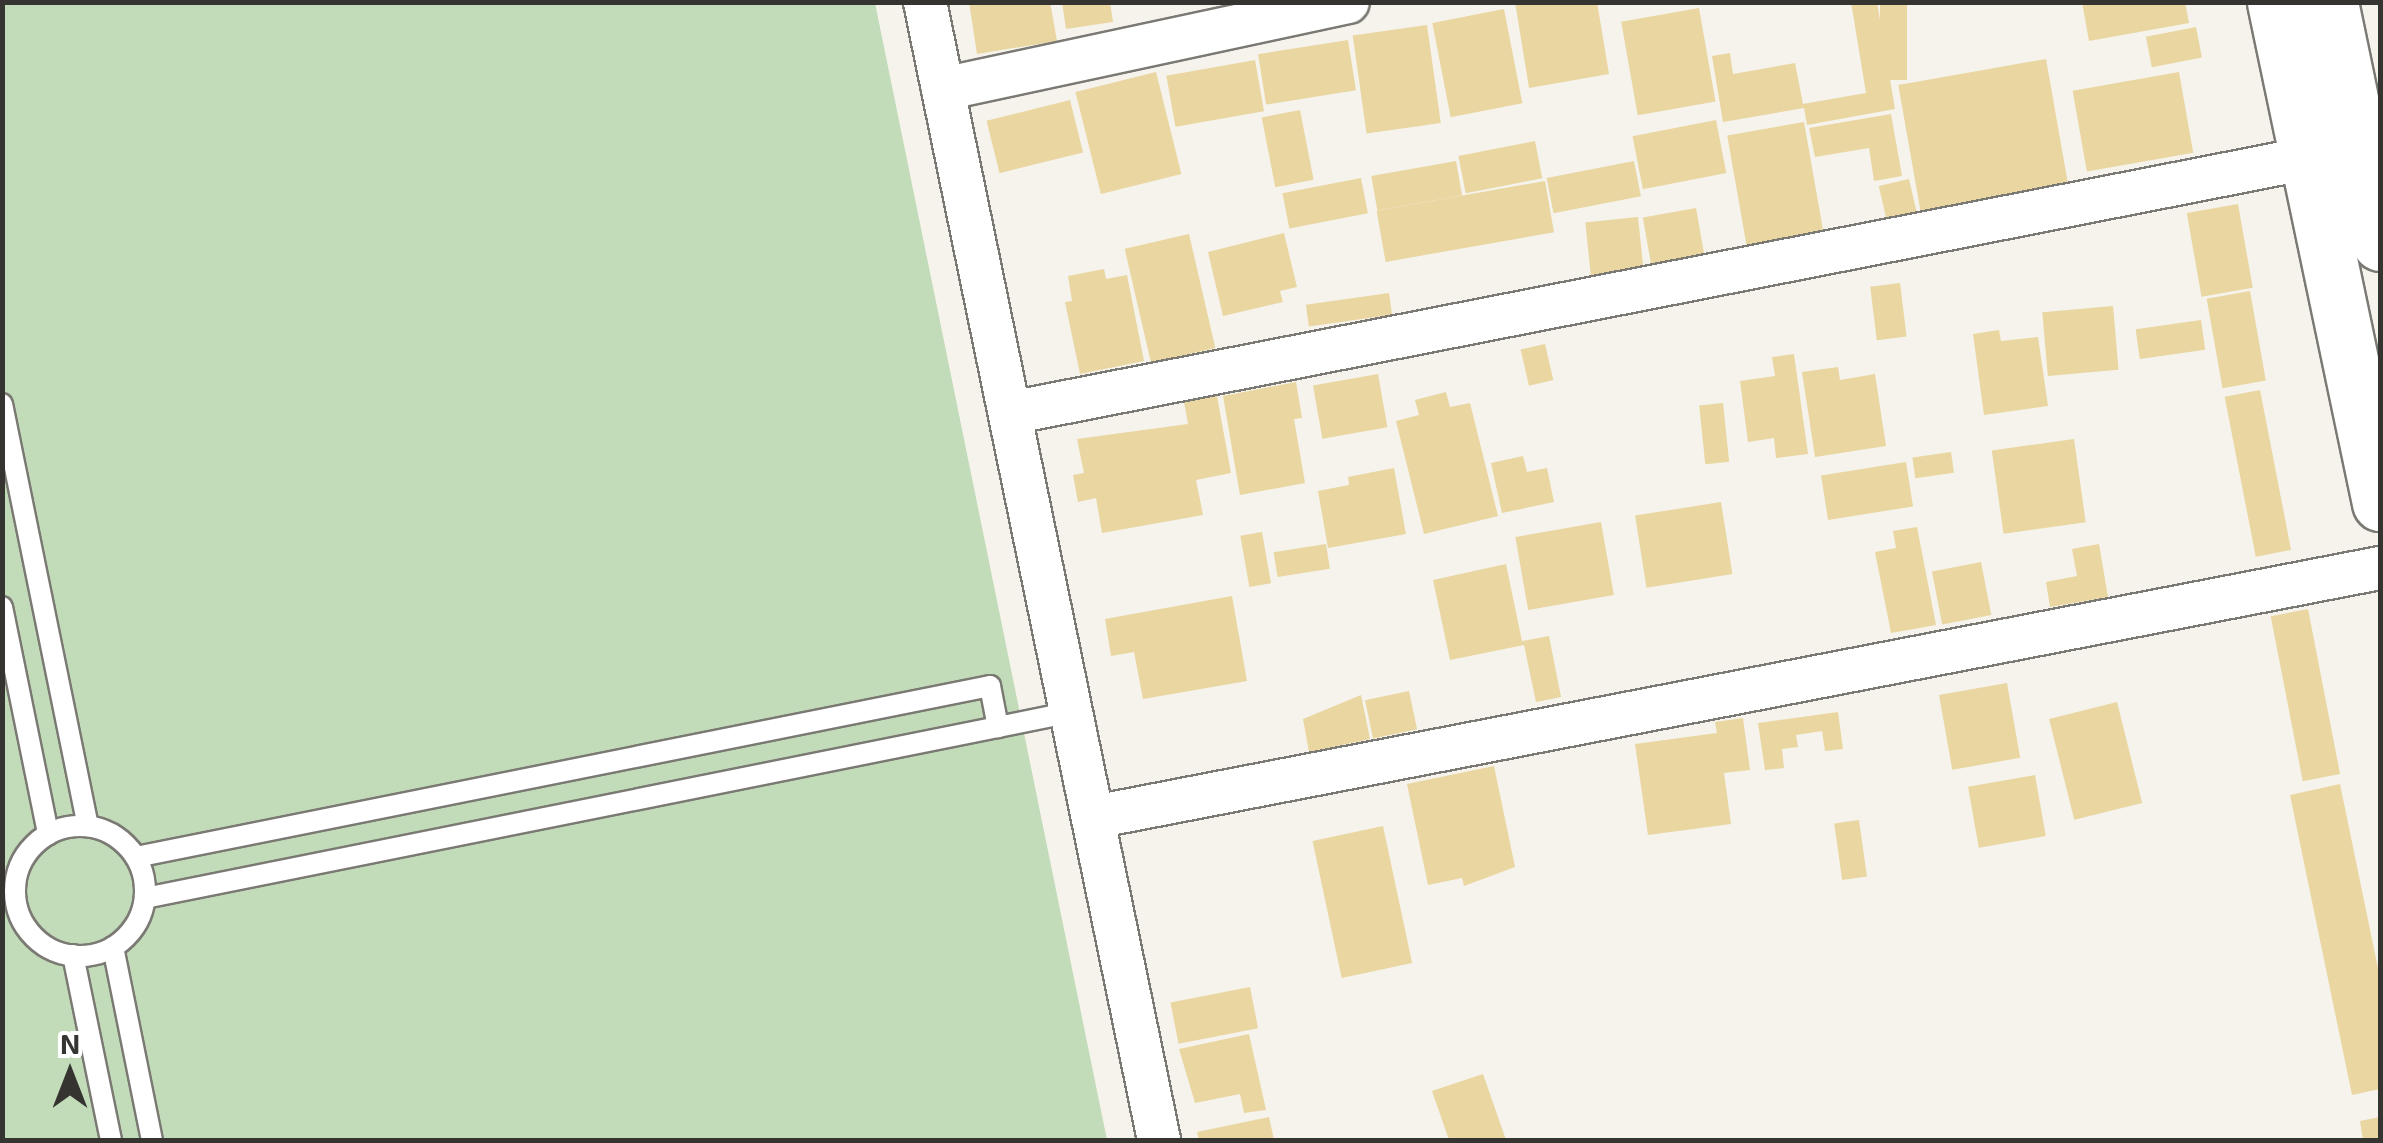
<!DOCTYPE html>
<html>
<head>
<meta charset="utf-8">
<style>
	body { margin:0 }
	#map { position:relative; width:2383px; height:1143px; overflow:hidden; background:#f5f3eb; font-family:"Exo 2",sans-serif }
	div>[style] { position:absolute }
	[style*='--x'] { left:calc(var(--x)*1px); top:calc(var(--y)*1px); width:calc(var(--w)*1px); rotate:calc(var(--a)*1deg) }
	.green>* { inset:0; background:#c2dbb8 }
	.building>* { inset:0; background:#e9d6a1; transform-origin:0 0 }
	.roads { filter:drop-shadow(2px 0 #7b7973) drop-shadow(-2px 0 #7b7973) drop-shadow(0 2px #7b7973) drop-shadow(0 -2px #7b7973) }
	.service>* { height:20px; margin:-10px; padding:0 10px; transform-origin:10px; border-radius:10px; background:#fff }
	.service>.ring { margin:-10px; padding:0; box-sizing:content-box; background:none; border:20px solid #fff; border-radius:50% }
	.minor>* { height:42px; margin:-21px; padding:0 21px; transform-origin:21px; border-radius:21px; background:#fff }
	.secondary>* { height:55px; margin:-27.5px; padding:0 27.5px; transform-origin:27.5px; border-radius:27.5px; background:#fff }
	span { translate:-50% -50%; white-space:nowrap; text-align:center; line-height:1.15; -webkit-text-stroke:9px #fff; paint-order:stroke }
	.frame { position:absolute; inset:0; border:5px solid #353431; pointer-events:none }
	.north { position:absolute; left:20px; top:1023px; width:100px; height:100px; -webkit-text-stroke:8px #fff; paint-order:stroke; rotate:0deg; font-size:28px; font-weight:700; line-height:40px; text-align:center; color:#353431 }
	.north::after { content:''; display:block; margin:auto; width:35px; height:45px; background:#353431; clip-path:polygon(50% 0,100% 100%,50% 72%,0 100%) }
</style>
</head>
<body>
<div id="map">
	<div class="green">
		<div style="clip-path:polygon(2px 3px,875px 3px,1107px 1140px,3px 1140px)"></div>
	</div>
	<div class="building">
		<div style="clip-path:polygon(969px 2px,1050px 2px,1057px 41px,977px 54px)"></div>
		<div style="clip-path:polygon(1062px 2px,1110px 2px,1113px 22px,1066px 29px)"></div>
		<div style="clip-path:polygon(1515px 2px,1597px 2px,1609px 74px,1529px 88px)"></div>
		<div style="clip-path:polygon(1851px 2px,1877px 2px,1895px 109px,1807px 125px,1804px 108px,1723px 122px,1712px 56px,1730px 53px,1733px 74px,1795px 63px,1803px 104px,1866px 93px)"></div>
		<div style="left:1880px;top:2px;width:27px;height:78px"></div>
		<div style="clip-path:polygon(2082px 2px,2185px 2px,2189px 23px,2089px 41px)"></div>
		<div style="left:1699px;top:8px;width:95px;height:79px;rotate:80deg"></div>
		<div style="left:1504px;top:9px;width:96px;height:73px;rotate:79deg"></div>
		<div style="left:1427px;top:25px;width:99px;height:75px;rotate:82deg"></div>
		<div style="left:2196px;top:27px;width:31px;height:51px;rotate:79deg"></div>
		<div style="left:1348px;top:40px;width:51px;height:91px;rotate:81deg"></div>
		<div style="left:2046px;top:59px;width:138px;height:150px;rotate:80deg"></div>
		<div style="left:1255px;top:60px;width:52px;height:90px;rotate:80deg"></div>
		<div style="left:1156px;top:72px;width:105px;height:83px;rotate:76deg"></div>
		<div style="left:2179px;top:72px;width:82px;height:108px;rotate:80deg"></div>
		<div style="left:1070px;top:100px;width:54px;height:86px;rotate:76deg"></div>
		<div style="left:1300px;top:110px;width:71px;height:39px;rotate:79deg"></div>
		<div style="clip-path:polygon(1891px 114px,1902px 176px,1874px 181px,1869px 148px,1815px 157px,1809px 128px)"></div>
		<div style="left:1716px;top:120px;width:54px;height:85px;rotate:79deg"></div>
		<div style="left:1804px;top:122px;width:120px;height:78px;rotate:80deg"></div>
		<div style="left:1535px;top:141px;width:38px;height:78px;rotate:79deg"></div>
		<div style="left:1456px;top:161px;width:35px;height:86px;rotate:80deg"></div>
		<div style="left:1634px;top:161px;width:36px;height:89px;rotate:79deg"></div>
		<div style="left:1361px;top:178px;width:36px;height:80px;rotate:79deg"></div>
		<div style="left:1909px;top:179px;width:41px;height:31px;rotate:77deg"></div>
		<div style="left:1545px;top:181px;width:52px;height:171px;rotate:80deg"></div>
		<div style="left:2238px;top:204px;width:85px;height:52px;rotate:80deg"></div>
		<div style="left:1696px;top:208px;width:54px;height:54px;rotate:80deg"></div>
		<div style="left:1638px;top:217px;width:53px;height:53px;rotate:84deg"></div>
		<div style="clip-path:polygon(1284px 233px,1297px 287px,1280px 291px,1283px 302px,1223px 316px,1208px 252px)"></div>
		<div style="left:1189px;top:234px;width:117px;height:66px;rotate:77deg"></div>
		<div style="clip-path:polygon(1104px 269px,1106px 279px,1127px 275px,1144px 361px,1080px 374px,1065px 302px,1072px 301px,1068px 276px)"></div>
		<div style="left:1900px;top:283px;width:54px;height:30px;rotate:83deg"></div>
		<div style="left:2250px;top:291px;width:91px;height:44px;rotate:80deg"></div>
		<div style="left:1389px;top:293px;width:22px;height:84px;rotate:82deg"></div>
		<div style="left:2113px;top:306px;width:64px;height:71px;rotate:85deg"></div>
		<div style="left:2201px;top:320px;width:30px;height:66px;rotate:82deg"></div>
		<div style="clip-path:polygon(1999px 330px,2001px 341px,2038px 337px,2048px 406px,1984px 415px,1973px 334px)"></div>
		<div style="left:1545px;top:344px;width:37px;height:25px;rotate:77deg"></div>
		<div style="clip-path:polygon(1794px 354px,1808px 454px,1776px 458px,1774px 438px,1748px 442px,1740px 381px,1775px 376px,1772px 357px)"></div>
		<div style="clip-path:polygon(1838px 367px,1840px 380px,1875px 374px,1886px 446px,1815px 457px,1802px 372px)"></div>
		<div style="left:1378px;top:374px;width:54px;height:66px;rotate:80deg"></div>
		<div style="clip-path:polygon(1296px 382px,1302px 418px,1294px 419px,1305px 483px,1240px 495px,1223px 396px)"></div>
		<div style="left:2260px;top:390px;width:163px;height:36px;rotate:79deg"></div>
		<div style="clip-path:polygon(1446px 392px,1450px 407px,1470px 403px,1498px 516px,1424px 534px,1396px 421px,1419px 415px,1415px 400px)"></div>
		<div style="clip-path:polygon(1217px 396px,1231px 473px,1196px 480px,1203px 515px,1102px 533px,1096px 498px,1078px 502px,1073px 475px,1084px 473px,1077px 439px,1188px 424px,1184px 402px)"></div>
		<div style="left:1723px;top:403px;width:59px;height:24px;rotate:84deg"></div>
		<div style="left:2074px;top:439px;width:84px;height:83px;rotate:82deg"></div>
		<div style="left:1951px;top:452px;width:21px;height:39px;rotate:82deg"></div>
		<div style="clip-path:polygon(1523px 456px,1527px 472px,1547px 468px,1554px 502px,1502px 513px,1491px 463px)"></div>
		<div style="left:1906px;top:462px;width:45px;height:86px;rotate:81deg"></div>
		<div style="clip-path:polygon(1394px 468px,1406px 534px,1328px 548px,1318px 491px,1349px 485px,1348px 477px)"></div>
		<div style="left:1721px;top:502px;width:73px;height:87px;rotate:81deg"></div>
		<div style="left:1601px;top:522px;width:74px;height:87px;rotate:80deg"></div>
		<div style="clip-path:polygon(1917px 527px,1936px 625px,1891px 633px,1875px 552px,1896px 548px,1893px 531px)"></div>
		<div style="left:1262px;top:532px;width:52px;height:22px;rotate:80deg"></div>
		<div style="left:1326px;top:544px;width:25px;height:53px;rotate:81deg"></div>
		<div style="clip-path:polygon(2099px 544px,2108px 597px,2050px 607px,2046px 582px,2077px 576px,2072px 549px)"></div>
		<div style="left:1981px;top:562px;width:54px;height:50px;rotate:79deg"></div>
		<div style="clip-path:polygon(1506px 564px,1522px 641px,1549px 636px,1561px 697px,1536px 702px,1524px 645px,1450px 660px,1433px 580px)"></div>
		<div style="clip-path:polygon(1232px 596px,1247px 681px,1143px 699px,1134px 652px,1111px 656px,1105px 619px)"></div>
		<div style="left:2308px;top:609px;width:168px;height:38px;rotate:79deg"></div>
		<div style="left:2007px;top:683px;width:76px;height:69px;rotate:80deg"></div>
		<div style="left:1409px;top:691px;width:39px;height:45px;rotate:78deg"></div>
		<div style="clip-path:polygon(1361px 695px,1370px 739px,1309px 752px,1303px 719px)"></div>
		<div style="left:2117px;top:702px;width:104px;height:70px;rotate:76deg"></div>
		<div style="clip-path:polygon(1838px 712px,1843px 749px,1825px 751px,1822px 731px,1796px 735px,1798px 747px,1782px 749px,1784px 768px,1765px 770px,1758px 723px)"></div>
		<div style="clip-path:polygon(1743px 718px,1750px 770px,1724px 773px,1731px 824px,1648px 835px,1635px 744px,1717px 733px,1715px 722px)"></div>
		<div style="clip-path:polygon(1494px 766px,1515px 867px,1464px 886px,1462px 878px,1428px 885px,1407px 784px)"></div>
		<div style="left:2035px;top:775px;width:62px;height:68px;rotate:80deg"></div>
		<div style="clip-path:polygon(2340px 784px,2380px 978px,2380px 1089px,2352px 1095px,2290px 795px)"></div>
		<div style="left:1859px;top:820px;width:57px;height:25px;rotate:82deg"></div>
		<div style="left:1383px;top:826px;width:140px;height:72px;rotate:78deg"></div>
		<div style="left:1250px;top:987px;width:42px;height:81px;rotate:79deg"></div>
		<div style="clip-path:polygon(1249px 1034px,1266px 1110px,1244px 1113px,1240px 1094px,1195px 1103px,1179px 1049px)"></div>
		<div style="clip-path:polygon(1483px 1074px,1506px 1140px,1449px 1140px,1432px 1091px)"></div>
		<div style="clip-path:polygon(1269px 1117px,1274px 1140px,1199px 1140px,1197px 1132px)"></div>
		<div style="clip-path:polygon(2380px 1117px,2380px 1140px,2363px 1140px,2360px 1121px)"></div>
	</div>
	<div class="roads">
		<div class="service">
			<div style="--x:2;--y:404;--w:431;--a:78.5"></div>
			<div style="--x:2;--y:607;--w:232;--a:78.5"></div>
			<div style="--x:998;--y:727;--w:76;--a:-11.5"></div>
			<div class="ring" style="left:15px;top:826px;width:110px;height:110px"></div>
			<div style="--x:136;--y:857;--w:871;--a:-11.32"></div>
			<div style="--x:990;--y:686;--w:42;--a:79"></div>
			<div style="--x:998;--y:727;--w:870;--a:168.66"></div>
			<div style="--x:113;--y:947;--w:197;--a:78.6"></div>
			<div style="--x:73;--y:955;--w:189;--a:78.4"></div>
		</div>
		<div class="minor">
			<div style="--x:925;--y:2;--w:1162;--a:78.38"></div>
			<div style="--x:943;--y:89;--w:414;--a:-12.1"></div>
			<div style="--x:1010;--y:413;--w:1323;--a:-11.11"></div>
			<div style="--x:1094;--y:817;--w:1310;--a:-10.96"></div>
		</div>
		<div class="secondary">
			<div style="--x:2275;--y:2;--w:512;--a:78.16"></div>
			<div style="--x:2330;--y:2;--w:246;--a:78.3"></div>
		</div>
	</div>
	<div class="frame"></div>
	<div class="north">N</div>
</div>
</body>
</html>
